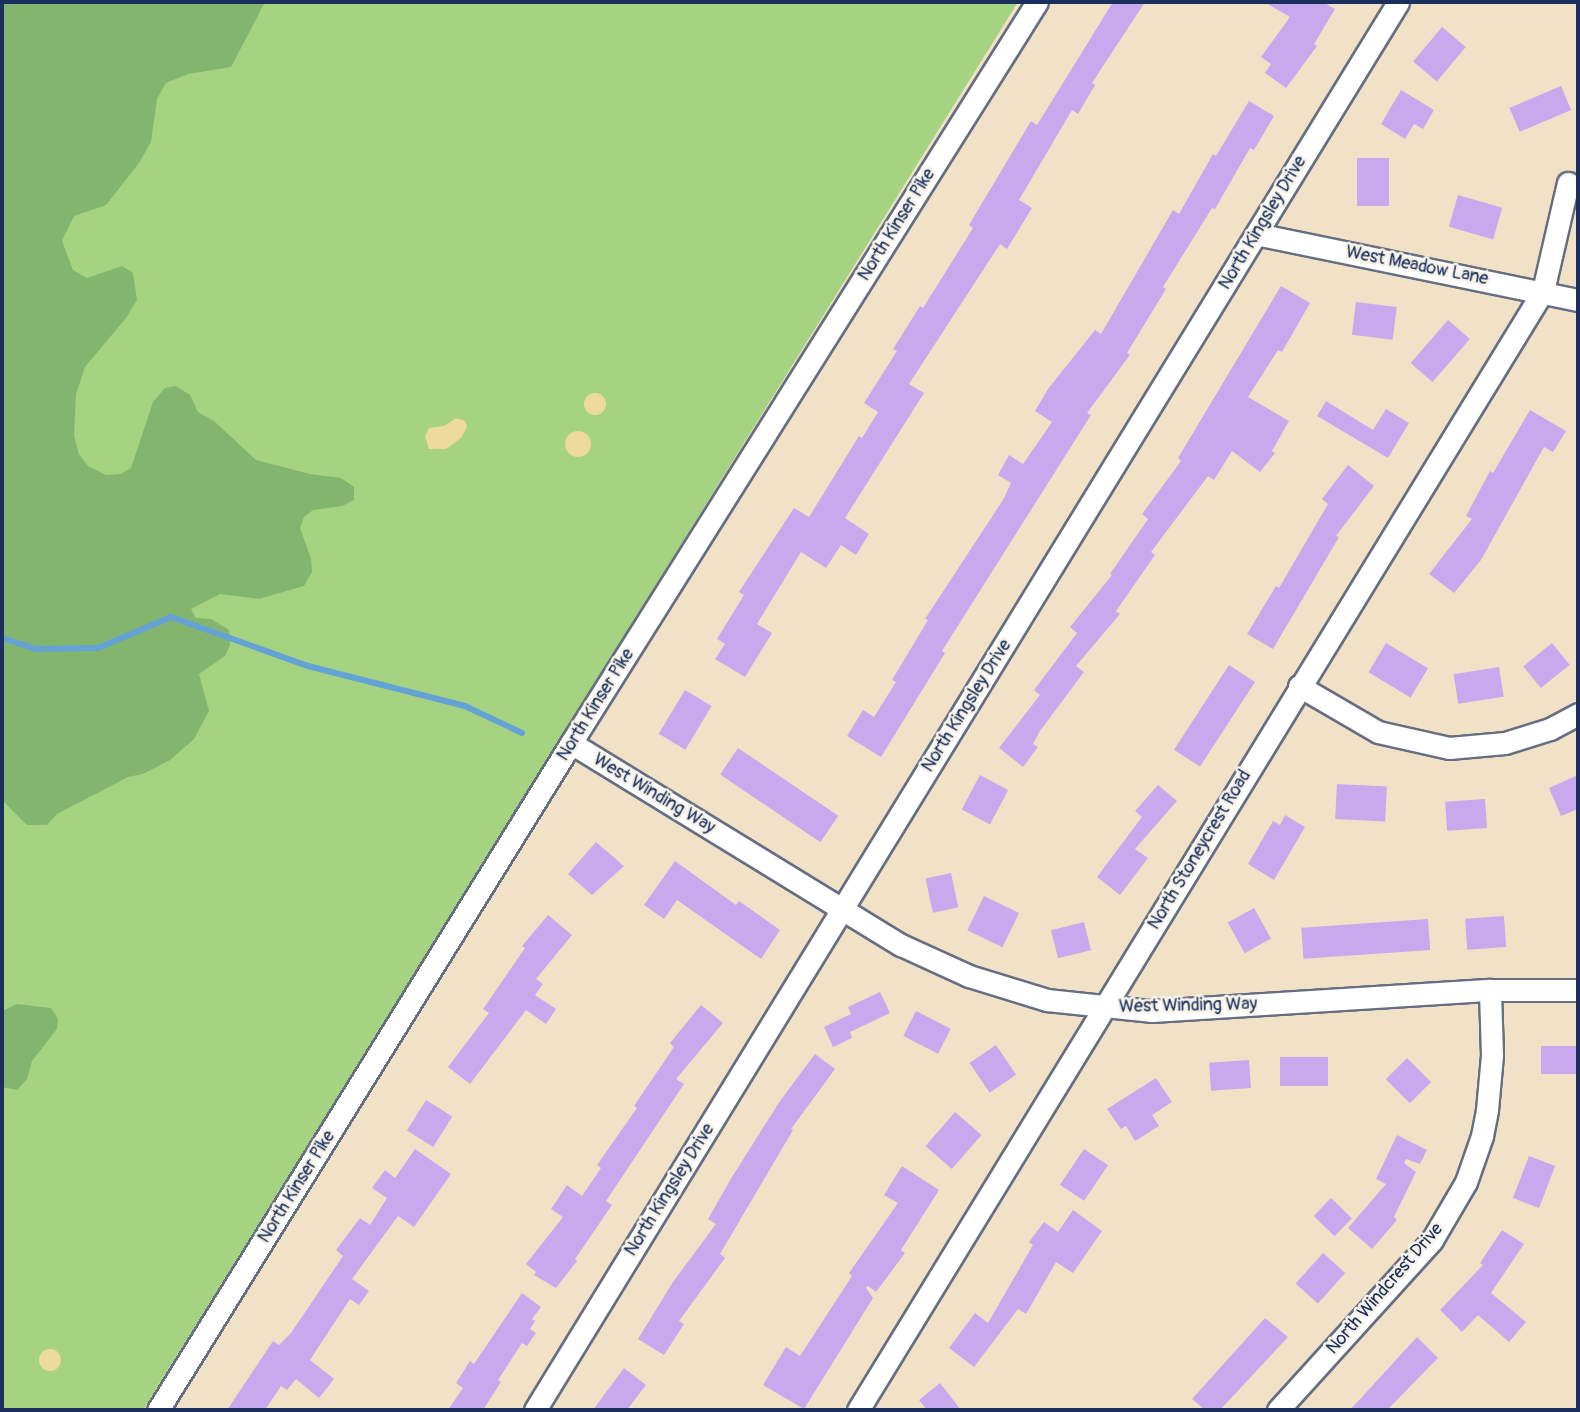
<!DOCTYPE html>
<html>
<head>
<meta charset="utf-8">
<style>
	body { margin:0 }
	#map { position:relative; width:1580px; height:1412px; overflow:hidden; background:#f1e2c7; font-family:Pangolin,sans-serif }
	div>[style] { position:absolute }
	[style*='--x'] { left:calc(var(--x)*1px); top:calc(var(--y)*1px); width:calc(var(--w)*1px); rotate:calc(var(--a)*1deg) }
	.green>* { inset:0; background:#a5d381 }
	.forest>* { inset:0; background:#84b56f }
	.sand>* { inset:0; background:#eeda9e }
	.round { border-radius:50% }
	.stream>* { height:6px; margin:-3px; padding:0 3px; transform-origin:3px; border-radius:3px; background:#64a2d6 }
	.building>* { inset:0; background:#caa8ee; transform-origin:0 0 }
	.roads { filter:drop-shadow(2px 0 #666e83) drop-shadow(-2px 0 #666e83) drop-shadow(0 2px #666e83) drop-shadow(0 -2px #666e83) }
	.minor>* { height:21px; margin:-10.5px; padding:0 10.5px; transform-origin:10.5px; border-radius:10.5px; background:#fff }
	span { translate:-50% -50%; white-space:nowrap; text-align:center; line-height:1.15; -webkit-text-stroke:5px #f7f3e8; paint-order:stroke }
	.street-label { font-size:18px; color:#1b2f5e }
	.frame { position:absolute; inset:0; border:4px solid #1b2f5e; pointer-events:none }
</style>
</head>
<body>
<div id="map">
	<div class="green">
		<div style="clip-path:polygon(2px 2px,1018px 2px,143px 1410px,2px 1410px)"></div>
	</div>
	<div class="forest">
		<div style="clip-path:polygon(2px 2px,265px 2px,231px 67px,188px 74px,166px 83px,157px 99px,151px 142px,139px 163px,106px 205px,74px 216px,62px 241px,73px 270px,87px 278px,122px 266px,133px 273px,137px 300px,126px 318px,85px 367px,76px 394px,74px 436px,79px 454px,88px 466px,106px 475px,121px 474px,131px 468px,153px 402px,165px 388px,176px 386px,190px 395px,198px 412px,214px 421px,256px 460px,310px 474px,341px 478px,354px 487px,354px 500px,342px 506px,313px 510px,304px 517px,300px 528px,311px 559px,312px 572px,304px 586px,259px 599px,220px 594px,191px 609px,196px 618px,211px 619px,229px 630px,230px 645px,225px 656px,199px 674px,209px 711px,194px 739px,170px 760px,143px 774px,128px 777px,57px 814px,47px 825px,27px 825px,2px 800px)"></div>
		<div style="clip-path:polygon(17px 1004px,51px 1008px,58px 1019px,57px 1029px,32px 1061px,27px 1079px,17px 1090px,2px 1087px,2px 1011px)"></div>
	</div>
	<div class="sand">
		<div class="round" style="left:584px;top:393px;width:22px;height:22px"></div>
		<div style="clip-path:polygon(456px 418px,465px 421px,467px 427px,461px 438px,446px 449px,429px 449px,425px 436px,429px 428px,444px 426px)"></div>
		<div class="round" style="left:565px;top:431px;width:26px;height:26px"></div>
		<div class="round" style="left:39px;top:1349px;width:22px;height:22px"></div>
	</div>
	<div class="stream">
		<div style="--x:2;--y:638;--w:36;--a:18"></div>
		<div style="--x:36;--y:649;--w:62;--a:-0.9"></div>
		<div style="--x:98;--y:648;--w:79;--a:-23"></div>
		<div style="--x:171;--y:617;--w:145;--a:19.7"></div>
		<div style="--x:308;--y:666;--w:162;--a:14.3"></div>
		<div style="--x:465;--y:706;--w:63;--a:25.3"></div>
	</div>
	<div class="building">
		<div style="clip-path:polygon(1113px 2px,1145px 2px,1092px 83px,1095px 85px,1078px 114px,1072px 110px,1019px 200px,1032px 208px,1007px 249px,1000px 244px,909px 384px,924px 393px,845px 518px,869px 534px,856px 555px,841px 545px,826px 568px,801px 552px,757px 624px,772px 633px,745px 677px,715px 659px,725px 644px,717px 639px,744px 595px,739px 592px,794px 508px,809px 517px,859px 436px,862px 438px,878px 412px,864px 403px,897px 351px,893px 349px,920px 306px,923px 308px,973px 228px,969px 225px,1031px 121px,1037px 125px)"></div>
		<div style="clip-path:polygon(1264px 2px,1323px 2px,1335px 9px,1314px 44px,1317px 46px,1286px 88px,1265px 73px,1271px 64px,1261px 57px,1290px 17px)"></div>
		<div style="left:1442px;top:27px;width:31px;height:45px;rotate:40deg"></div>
		<div style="left:1561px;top:86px;width:26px;height:56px;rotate:67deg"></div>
		<div style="clip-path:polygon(1401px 90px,1434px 110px,1423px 129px,1414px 124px,1405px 139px,1381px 124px)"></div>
		<div style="clip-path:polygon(1249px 101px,1274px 116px,1254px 150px,1250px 148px,1215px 209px,1212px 208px,1163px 287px,1166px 289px,1127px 353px,1130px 355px,1087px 413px,1091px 415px,942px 651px,945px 653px,881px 757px,847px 736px,863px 710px,874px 717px,896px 682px,892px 680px,928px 620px,925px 619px,1003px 500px,1011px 483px,998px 475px,1009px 455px,1023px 464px,1052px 422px,1035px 411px,1048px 389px,1095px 330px,1101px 334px,1173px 210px,1179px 214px,1213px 154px,1216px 156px)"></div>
		<div style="left:1357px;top:158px;width:32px;height:48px"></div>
		<div style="left:1458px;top:195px;width:46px;height:33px;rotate:16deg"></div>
		<div style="clip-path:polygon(1281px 286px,1310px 303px,1282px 352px,1278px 350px,1248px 397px,1289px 421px,1272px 451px,1275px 453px,1260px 472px,1232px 451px,1214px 480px,1208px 476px,1151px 552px,1155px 555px,1116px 611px,1120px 614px,1076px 666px,1084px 672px,1040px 731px,1033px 744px,1038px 747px,1023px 767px,999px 748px,1040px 695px,1034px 690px,1077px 633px,1070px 627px,1112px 575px,1110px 574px,1148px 519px,1142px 514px,1181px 461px,1178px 458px)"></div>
		<div style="left:1356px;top:302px;width:41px;height:33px;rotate:7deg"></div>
		<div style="left:1448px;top:320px;width:29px;height:57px;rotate:41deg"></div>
		<div style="clip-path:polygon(1326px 401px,1373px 430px,1386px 409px,1409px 423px,1388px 458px,1317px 416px)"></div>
		<div style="clip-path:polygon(1530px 410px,1566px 431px,1553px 452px,1544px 447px,1481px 560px,1454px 593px,1429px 574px,1472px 519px,1466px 516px,1490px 471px,1493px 473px)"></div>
		<div style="clip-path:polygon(1348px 465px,1374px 486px,1336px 536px,1339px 537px,1273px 649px,1247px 634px,1276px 586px,1279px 588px,1328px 504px,1322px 499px)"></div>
		<div style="left:1386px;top:643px;width:49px;height:34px;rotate:31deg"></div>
		<div style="left:1552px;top:643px;width:28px;height:37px;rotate:51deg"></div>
		<div style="left:1229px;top:665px;width:31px;height:101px;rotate:33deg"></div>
		<div style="left:1499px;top:667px;width:30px;height:46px;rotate:81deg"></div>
		<div style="left:685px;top:690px;width:31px;height:51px;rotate:31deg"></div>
		<div style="left:738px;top:748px;width:121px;height:32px;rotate:34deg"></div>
		<div style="left:980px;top:775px;width:32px;height:39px;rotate:28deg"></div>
		<div style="clip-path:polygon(1578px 775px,1578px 809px,1561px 816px,1549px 788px)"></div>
		<div style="left:1337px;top:784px;width:50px;height:35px;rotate:3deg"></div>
		<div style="clip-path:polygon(1158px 785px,1177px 801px,1135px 849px,1148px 858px,1120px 895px,1097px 877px,1142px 817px,1135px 811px)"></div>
		<div style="left:1485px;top:799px;width:29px;height:40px;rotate:86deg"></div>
		<div style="clip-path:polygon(1285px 815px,1305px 827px,1274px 880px,1248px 864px,1273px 821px,1280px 825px)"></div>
		<div style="clip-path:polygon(596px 842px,624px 866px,592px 895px,568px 874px)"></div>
		<div style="clip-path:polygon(675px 861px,736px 905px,739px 901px,780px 930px,761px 959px,677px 900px,664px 919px,644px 905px)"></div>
		<div style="left:951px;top:873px;width:35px;height:26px;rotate:78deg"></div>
		<div style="left:984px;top:896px;width:39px;height:38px;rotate:26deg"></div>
		<div style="left:1254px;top:908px;width:35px;height:30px;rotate:61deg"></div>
		<div style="clip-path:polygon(548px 915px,572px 935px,536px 979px,543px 984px,535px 995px,556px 1009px,546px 1024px,526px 1010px,470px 1084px,448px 1067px,489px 1013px,483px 1009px,525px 948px,522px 946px)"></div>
		<div style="left:1504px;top:916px;width:31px;height:39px;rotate:86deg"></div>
		<div style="left:1428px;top:919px;width:31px;height:127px;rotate:86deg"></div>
		<div style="left:1084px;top:922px;width:29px;height:34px;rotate:76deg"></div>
		<div style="clip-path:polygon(880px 992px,890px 1013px,850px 1032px,852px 1038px,833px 1047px,824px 1027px,851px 1014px,848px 1007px)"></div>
		<div style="clip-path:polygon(701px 1005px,723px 1023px,676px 1079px,684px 1084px,606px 1201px,612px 1205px,575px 1259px,577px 1261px,556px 1288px,534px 1275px,536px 1272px,526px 1264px,563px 1217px,551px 1209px,567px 1185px,582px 1196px,601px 1168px,597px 1165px,637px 1108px,634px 1106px,674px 1047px,670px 1043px)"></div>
		<div style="left:916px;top:1011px;width:39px;height:28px;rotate:27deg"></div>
		<div style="left:996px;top:1045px;width:36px;height:32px;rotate:56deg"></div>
		<div style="left:1578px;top:1046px;width:28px;height:37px;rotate:90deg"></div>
		<div style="clip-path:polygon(815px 1054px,835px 1069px,791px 1129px,793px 1130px,720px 1254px,725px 1258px,679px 1321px,684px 1324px,664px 1355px,638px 1339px,673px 1282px,716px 1224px,708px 1219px,732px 1177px,780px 1101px)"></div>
		<div style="left:1280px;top:1057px;width:48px;height:29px"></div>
		<div style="left:1407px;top:1058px;width:34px;height:30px;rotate:45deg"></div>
		<div style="left:1249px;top:1060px;width:28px;height:40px;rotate:86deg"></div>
		<div style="clip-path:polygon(1156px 1078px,1172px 1102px,1152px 1115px,1159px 1126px,1135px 1141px,1126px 1126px,1121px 1129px,1107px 1109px)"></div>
		<div style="left:426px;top:1100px;width:31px;height:36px;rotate:32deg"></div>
		<div style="left:955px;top:1112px;width:35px;height:45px;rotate:41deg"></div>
		<div style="clip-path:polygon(1397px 1135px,1427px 1150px,1420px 1164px,1406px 1159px,1404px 1163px,1416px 1172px,1394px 1217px,1397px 1220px,1372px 1249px,1348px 1228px,1386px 1184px,1376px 1179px)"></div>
		<div style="clip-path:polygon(415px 1149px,451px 1174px,414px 1227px,398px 1216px,352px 1279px,369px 1291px,359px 1305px,350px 1299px,310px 1360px,334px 1379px,319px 1398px,296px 1379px,287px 1390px,281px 1386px,265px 1410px,227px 1410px,273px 1341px,279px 1345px,291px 1333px,343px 1256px,336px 1250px,360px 1218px,370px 1225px,387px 1198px,372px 1188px,385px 1170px,395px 1178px)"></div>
		<div style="left:1084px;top:1149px;width:29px;height:43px;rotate:34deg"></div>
		<div style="left:1529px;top:1156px;width:28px;height:45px;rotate:21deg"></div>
		<div style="clip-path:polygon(902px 1166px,939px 1190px,901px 1250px,905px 1253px,876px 1292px,868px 1286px,866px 1288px,873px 1298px,804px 1409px,763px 1385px,786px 1347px,800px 1356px,852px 1276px,849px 1273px,898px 1203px,884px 1195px)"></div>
		<div style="left:1331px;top:1198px;width:29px;height:25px;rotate:44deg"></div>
		<div style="clip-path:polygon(1073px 1210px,1102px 1231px,1073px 1273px,1056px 1262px,1026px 1314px,1018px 1309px,974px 1367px,949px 1348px,975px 1313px,988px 1323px,1033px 1245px,1029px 1242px,1044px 1222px,1058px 1232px)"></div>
		<div style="clip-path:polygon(1502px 1230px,1524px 1244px,1491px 1293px,1526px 1322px,1509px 1342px,1478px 1315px,1462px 1332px,1440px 1310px,1483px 1265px,1480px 1263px)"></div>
		<div style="left:1323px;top:1253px;width:30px;height:41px;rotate:42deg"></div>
		<div style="clip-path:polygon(522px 1293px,541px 1307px,532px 1319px,535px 1321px,530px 1329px,536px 1333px,527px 1346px,522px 1343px,498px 1380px,501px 1382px,483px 1410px,448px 1410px,463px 1388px,456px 1383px,470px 1361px,474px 1364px)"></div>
		<div style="clip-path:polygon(1265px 1318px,1288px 1337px,1220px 1410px,1205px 1410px,1192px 1399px)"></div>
		<div style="clip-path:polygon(1417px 1337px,1438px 1358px,1387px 1410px,1350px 1410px)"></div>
		<div style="clip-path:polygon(624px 1368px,646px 1385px,627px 1410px,593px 1410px)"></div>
		<div style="clip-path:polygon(940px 1383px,961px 1410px,927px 1410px,919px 1400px)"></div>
	</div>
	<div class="roads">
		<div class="minor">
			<div style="--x:1256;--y:234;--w:329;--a:11.6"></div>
			<div style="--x:1299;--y:686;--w:91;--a:30.2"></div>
			<div style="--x:1378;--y:732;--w:73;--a:12.7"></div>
			<div style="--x:1449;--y:748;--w:56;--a:-5.1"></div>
			<div style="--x:1505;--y:743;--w:47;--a:-17.3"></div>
			<div style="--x:1550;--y:729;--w:32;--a:-28"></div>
			<div style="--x:571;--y:743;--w:387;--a:31.5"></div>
			<div style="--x:901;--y:945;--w:75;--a:24.5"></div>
			<div style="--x:969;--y:976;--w:82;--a:17.1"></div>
			<div style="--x:1047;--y:1000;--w:106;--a:6"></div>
			<div style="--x:1152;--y:1011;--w:339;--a:-3.6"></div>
			<div style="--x:1490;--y:990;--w:88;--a:0"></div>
			<div style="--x:158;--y:1410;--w:785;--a:-58.23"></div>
			<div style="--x:571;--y:743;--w:875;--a:-57.84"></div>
			<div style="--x:535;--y:1410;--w:1651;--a:-58.49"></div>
			<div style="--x:858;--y:1410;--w:1312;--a:-58.53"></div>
			<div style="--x:1543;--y:291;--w:111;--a:-77"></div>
			<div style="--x:1278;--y:1410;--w:229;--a:-47.8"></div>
			<div style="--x:1432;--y:1240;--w:67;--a:-59.6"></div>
			<div style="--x:1466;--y:1182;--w:49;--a:-70.8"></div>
			<div style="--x:1482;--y:1136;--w:26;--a:-79"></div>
			<div style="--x:1487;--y:1110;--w:55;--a:-84.8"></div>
			<div style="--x:1492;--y:1055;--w:65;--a:-91.8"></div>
		</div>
	</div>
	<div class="street-label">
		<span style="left:1263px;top:223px;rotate:-59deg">North Kingsley Drive</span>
		<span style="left:897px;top:225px;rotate:-58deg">North Kinser Pike</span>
		<span style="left:1417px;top:266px;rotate:11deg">West Meadow Lane</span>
		<span style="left:596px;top:705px;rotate:-58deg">North Kinser Pike</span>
		<span style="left:967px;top:706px;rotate:-58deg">North Kingsley Drive</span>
		<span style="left:654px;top:794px;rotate:31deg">West Winding Way</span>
		<span style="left:1200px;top:850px;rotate:-59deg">North Stoneycrest Road</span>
		<span style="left:1188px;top:1006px;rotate:-1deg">West Winding Way</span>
		<span style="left:297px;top:1187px;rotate:-58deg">North Kinser Pike</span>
		<span style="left:670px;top:1190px;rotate:-58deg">North Kingsley Drive</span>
		<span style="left:1385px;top:1289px;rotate:-49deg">North Windcrest Drive</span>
	</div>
	<div class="frame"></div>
</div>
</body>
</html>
